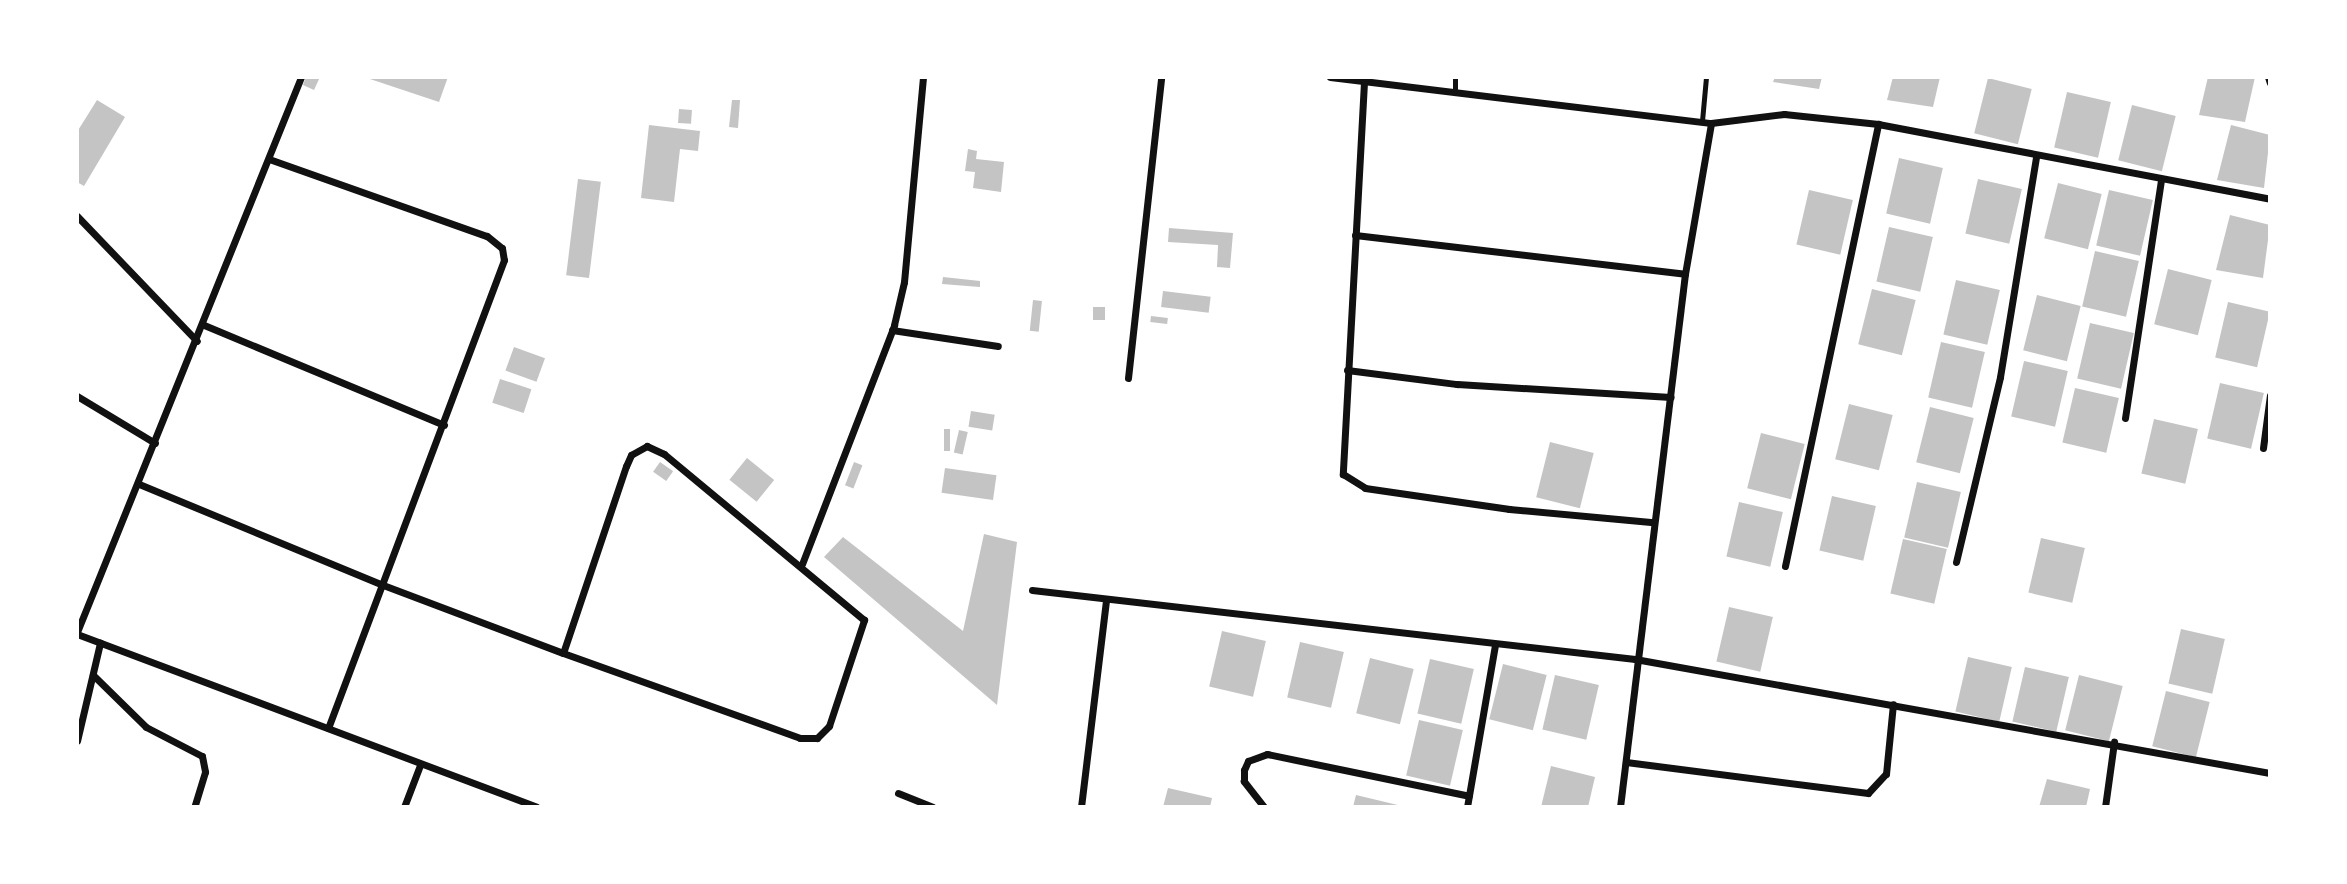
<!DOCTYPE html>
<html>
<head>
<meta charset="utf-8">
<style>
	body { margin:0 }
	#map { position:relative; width:2347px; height:884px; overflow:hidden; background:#fff; font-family:"Playfair Display",serif }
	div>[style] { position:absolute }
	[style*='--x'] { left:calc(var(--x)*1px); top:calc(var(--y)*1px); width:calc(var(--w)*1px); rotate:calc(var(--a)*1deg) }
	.building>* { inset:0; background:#c4c4c4; transform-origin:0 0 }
	.service>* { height:5px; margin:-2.5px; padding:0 2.5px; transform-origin:2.5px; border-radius:2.5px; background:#111 }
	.minor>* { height:7px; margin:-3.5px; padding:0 3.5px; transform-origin:3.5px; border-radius:3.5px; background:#111 }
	span { translate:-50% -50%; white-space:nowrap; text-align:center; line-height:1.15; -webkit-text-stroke:7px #fff; paint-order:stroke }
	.frame { position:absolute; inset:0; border:79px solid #fff; pointer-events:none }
</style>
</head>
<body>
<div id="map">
	<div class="building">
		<div style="clip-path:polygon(306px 77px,320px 77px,314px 90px,303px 85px)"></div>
		<div style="clip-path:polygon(364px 77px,448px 77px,439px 102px)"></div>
		<div style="clip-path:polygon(1775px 77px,1822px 77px,1819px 89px,1773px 82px)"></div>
		<div style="clip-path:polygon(1893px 77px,1940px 77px,1933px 107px,1887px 100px)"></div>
		<div style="clip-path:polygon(2208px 77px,2255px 77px,2245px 122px,2199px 115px)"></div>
		<div style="left:1988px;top:78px;width:45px;height:57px;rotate:14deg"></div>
		<div style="left:2067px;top:92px;width:45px;height:57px;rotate:13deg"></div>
		<div style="clip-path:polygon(97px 100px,125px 117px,84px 186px,77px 182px,77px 132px)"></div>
		<div style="clip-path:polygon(732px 100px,740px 100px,738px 128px,729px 127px)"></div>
		<div style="left:2132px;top:105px;width:45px;height:57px;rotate:14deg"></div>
		<div style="left:679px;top:109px;width:13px;height:14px;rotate:4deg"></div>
		<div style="clip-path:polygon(649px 125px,700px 131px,698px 151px,680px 149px,674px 202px,641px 198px)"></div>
		<div style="clip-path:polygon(2231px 125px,2270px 135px,2264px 188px,2217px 180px)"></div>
		<div style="clip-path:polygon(968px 149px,977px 151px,976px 159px,1004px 162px,1001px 192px,973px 188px,975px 172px,965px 171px)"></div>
		<div style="left:1899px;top:158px;width:45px;height:57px;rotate:13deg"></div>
		<div style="left:578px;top:179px;width:23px;height:97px;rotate:7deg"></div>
		<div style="left:1978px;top:179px;width:45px;height:56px;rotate:13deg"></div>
		<div style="left:2058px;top:183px;width:45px;height:57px;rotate:14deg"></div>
		<div style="left:1809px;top:190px;width:45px;height:56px;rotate:13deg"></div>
		<div style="left:2109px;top:190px;width:45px;height:57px;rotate:13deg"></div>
		<div style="clip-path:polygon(2230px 215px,2270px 225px,2263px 278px,2216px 270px)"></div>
		<div style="left:1889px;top:227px;width:45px;height:56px;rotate:13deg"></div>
		<div style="clip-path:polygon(1169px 228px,1233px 233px,1230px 268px,1217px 267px,1218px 245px,1168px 242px)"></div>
		<div style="left:2095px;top:251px;width:45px;height:57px;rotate:13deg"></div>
		<div style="left:2168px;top:269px;width:45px;height:57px;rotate:14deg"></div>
		<div style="clip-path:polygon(943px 277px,980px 281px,980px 287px,942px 284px)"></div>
		<div style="left:1956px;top:280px;width:45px;height:56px;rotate:13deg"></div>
		<div style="left:1872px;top:289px;width:45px;height:57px;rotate:14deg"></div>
		<div style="left:1163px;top:291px;width:48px;height:16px;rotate:7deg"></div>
		<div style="left:2037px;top:295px;width:45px;height:57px;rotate:14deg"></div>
		<div style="left:1033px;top:300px;width:9px;height:31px;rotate:6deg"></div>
		<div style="left:2228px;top:302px;width:43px;height:57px;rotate:13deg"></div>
		<div style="left:1093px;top:307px;width:12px;height:13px"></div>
		<div style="left:1151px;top:316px;width:17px;height:6px;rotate:7deg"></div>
		<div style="left:2090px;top:323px;width:45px;height:57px;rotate:13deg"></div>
		<div style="left:1941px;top:342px;width:45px;height:57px;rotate:13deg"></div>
		<div style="left:514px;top:347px;width:33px;height:25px;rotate:20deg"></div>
		<div style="left:2024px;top:361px;width:45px;height:57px;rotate:13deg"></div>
		<div style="left:500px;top:379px;width:33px;height:25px;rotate:18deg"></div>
		<div style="left:2220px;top:383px;width:45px;height:57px;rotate:13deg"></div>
		<div style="left:2075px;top:388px;width:45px;height:56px;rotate:13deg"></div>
		<div style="left:1849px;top:404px;width:45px;height:57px;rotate:14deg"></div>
		<div style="left:1930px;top:407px;width:45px;height:57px;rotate:14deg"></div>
		<div style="left:971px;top:411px;width:24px;height:16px;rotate:9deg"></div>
		<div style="left:2154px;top:419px;width:45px;height:56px;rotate:13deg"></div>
		<div style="left:944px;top:429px;width:6px;height:22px"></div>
		<div style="left:959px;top:430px;width:9px;height:23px;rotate:13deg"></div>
		<div style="left:1761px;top:433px;width:45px;height:57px;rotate:14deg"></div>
		<div style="left:1550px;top:442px;width:45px;height:57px;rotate:14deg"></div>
		<div style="left:747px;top:458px;width:35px;height:28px;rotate:39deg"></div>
		<div style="left:660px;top:462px;width:16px;height:12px;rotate:35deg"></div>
		<div style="left:854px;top:462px;width:9px;height:25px;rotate:21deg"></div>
		<div style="left:945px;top:468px;width:52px;height:25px;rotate:8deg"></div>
		<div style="left:1917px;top:482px;width:45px;height:57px;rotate:13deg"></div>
		<div style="left:1832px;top:496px;width:45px;height:56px;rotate:13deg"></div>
		<div style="left:1739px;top:502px;width:45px;height:56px;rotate:13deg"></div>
		<div style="clip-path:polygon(984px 534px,1017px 542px,997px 705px,824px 557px,843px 537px,963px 631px)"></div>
		<div style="left:2041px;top:538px;width:45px;height:56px;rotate:13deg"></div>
		<div style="left:1903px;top:539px;width:45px;height:56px;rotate:13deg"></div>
		<div style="left:1729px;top:607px;width:45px;height:56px;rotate:13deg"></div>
		<div style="left:2181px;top:629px;width:45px;height:56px;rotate:13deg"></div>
		<div style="left:1222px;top:631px;width:45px;height:57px;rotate:13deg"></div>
		<div style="left:1300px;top:642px;width:45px;height:57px;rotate:13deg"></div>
		<div style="left:1968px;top:657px;width:45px;height:56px;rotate:13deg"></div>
		<div style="left:1370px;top:658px;width:45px;height:57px;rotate:14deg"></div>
		<div style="left:1430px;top:659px;width:45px;height:56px;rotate:13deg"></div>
		<div style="left:1503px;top:664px;width:45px;height:57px;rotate:14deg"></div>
		<div style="left:2025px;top:667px;width:45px;height:56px;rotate:13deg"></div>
		<div style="left:1555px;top:675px;width:45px;height:56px;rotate:13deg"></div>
		<div style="left:2079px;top:675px;width:45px;height:57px;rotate:14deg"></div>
		<div style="left:2166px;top:691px;width:45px;height:57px;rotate:14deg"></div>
		<div style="left:1419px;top:720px;width:45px;height:57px;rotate:13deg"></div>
		<div style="clip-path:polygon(1551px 766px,1595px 777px,1588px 807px,1541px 807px)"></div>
		<div style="clip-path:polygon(2047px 779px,2090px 789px,2086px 807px,2039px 807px)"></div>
		<div style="clip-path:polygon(1168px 788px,1212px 798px,1210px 807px,1163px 807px)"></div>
		<div style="clip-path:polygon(1356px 795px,1402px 806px,1402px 807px,1353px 807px)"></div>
	</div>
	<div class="service">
		<div style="--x:1455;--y:89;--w:12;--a:-90"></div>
		<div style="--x:1702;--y:121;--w:44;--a:-84.8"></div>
	</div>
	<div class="minor">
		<div style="--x:1330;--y:77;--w:384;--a:6.9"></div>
		<div style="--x:1711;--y:123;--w:74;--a:-7"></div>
		<div style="--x:1784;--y:114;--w:95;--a:6.1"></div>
		<div style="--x:1878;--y:124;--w:399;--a:10.8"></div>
		<div style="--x:2268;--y:77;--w:6;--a:72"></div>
		<div style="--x:1364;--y:82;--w:393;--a:93.1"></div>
		<div style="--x:1343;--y:474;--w:26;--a:32"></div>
		<div style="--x:1365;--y:488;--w:146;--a:8.3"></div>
		<div style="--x:1509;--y:509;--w:145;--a:5.2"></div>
		<div style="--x:269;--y:159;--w:231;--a:19.5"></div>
		<div style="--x:487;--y:236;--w:19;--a:39"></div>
		<div style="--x:502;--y:248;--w:12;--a:81"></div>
		<div style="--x:504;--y:260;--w:500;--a:110.6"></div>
		<div style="--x:77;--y:216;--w:173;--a:46.2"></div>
		<div style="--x:1355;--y:235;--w:332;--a:6.7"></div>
		<div style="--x:204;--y:325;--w:260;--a:22.6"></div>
		<div style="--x:892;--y:330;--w:107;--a:8.6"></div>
		<div style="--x:1347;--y:370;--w:111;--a:7.3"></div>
		<div style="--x:1457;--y:384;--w:214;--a:3.5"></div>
		<div style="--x:1128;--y:378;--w:303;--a:-83.7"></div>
		<div style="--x:77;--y:396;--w:91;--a:31.1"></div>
		<div style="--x:2125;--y:418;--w:242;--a:-81.4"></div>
		<div style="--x:2263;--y:448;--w:53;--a:-82.5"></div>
		<div style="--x:139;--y:484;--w:264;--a:22.5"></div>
		<div style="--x:383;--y:585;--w:192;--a:20.7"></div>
		<div style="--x:563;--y:653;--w:252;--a:19.7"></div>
		<div style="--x:800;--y:738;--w:17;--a:0"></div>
		<div style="--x:817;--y:738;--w:17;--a:-45"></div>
		<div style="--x:829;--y:726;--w:112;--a:-71.7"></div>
		<div style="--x:864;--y:620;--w:260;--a:-140.3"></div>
		<div style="--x:664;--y:454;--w:19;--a:-155"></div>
		<div style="--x:647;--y:446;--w:18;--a:151"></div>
		<div style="--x:631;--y:455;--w:12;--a:114"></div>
		<div style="--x:626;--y:466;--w:197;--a:108.6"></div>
		<div style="--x:1956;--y:562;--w:190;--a:-76.6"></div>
		<div style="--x:2000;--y:377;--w:224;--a:-80.7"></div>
		<div style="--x:802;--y:564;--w:256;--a:-68.9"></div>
		<div style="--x:894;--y:325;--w:44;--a:-76.9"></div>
		<div style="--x:904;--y:282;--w:206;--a:-84.7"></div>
		<div style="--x:1785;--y:566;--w:452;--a:-78.1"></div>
		<div style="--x:1032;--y:590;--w:607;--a:6.53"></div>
		<div style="--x:1635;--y:659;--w:645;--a:10.18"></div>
		<div style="--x:77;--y:632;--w:598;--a:-68.02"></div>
		<div style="--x:77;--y:634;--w:491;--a:20.6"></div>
		<div style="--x:93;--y:675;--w:74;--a:44.5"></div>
		<div style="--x:146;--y:727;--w:63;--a:27.4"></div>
		<div style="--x:202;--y:756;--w:16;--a:79"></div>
		<div style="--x:205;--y:772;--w:37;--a:107"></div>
		<div style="--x:77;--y:741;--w:101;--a:-76.8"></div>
		<div style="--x:1626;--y:762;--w:244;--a:7.3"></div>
		<div style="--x:1868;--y:793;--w:26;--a:-47"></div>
		<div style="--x:1886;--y:774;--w:70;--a:-84.3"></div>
		<div style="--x:898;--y:793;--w:37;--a:22"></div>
		<div style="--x:404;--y:807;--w:45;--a:-69.1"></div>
		<div style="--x:1081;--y:807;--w:209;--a:-83.1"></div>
		<div style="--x:1264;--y:807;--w:33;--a:-128"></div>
		<div style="--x:1244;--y:781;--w:11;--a:-90"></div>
		<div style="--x:1244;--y:770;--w:10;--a:-66"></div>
		<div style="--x:1248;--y:761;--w:20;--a:-20"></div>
		<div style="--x:1267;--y:754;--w:206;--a:11.7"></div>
		<div style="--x:1467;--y:807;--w:164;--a:-80.2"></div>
		<div style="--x:1620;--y:807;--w:537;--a:-83.05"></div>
		<div style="--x:1685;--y:274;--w:153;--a:-80.2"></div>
		<div style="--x:2105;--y:807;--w:66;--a:-82.1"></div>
	</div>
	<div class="frame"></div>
</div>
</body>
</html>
